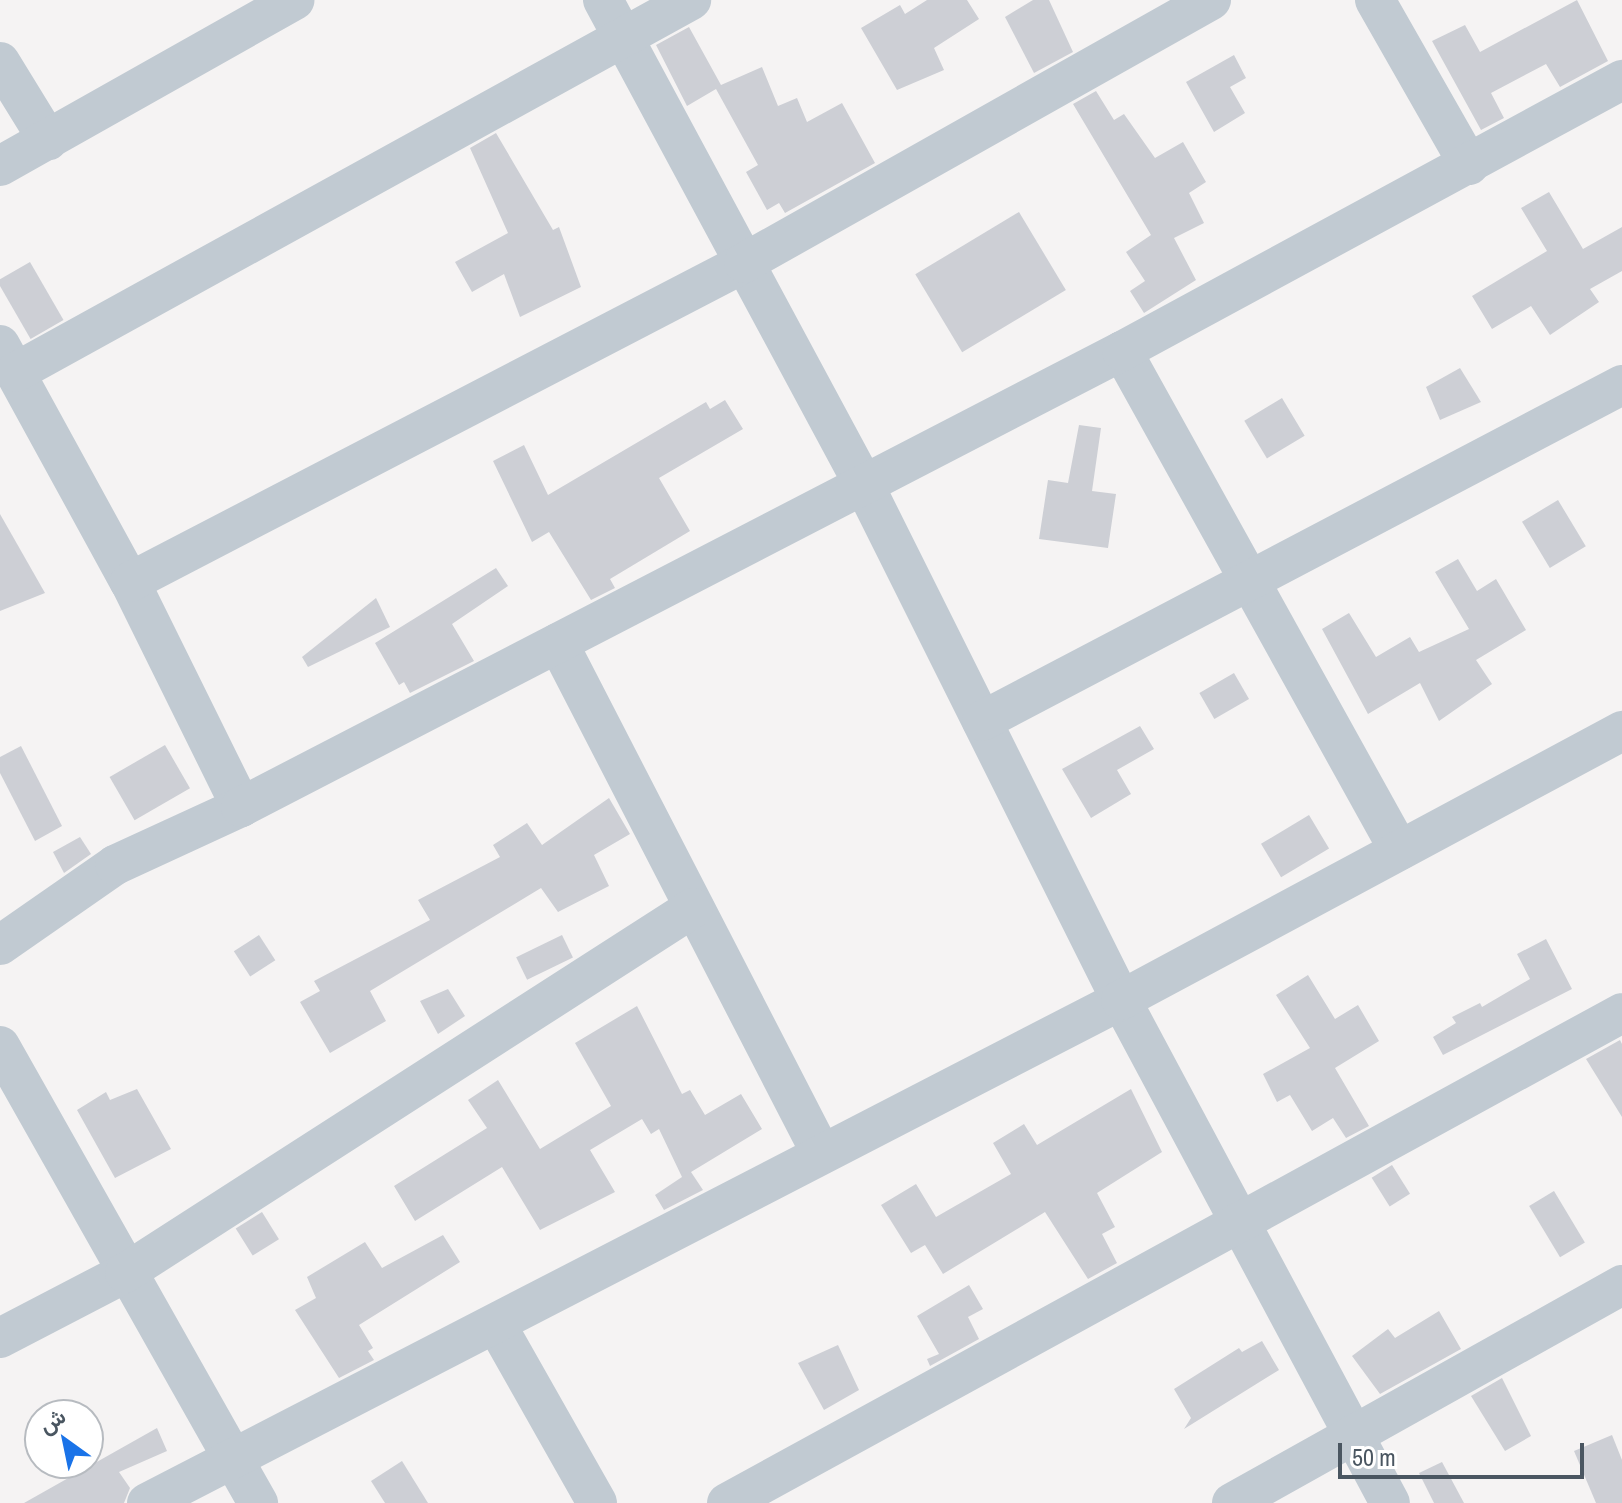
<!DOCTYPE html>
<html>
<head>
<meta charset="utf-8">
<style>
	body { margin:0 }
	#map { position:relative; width:1622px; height:1503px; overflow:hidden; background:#f5f3f3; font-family:"Archivo Narrow",Vazirmatn,sans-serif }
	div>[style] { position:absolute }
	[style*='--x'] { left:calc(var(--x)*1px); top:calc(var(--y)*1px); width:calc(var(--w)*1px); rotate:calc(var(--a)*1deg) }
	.building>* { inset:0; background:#cdcfd5; transform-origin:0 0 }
	.street>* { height:40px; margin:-20px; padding:0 20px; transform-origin:20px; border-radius:20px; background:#c1cad2 }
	span { translate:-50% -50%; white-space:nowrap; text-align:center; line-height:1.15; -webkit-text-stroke:6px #fff; paint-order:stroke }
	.north { position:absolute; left:24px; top:1399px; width:80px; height:80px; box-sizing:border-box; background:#fff; border:2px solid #b7bbc0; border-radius:50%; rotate:327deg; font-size:22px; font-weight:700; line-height:32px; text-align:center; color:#4a5661 }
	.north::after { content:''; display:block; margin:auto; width:28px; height:36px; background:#1a73e8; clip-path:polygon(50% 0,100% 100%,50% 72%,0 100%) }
	.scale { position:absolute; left:1338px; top:1443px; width:246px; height:36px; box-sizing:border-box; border:4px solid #4a5661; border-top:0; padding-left:10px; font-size:24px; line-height:28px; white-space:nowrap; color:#4a5661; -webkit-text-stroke:6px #fff; paint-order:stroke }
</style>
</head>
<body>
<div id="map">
	<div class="building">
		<div style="clip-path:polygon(927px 0,967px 0,979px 19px,934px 48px,944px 70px,897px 90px,861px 28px,900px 5px,905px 14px)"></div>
		<div style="clip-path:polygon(1033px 0,1049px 0,1073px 52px,1034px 73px,1005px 17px)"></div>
		<div style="clip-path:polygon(1577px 0,1608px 61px,1560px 87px,1546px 64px,1491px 93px,1504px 118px,1481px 130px,1432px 41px,1465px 25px,1480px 52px)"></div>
		<div style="clip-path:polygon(689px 27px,721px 85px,762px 67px,778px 106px,797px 98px,807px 122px,842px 103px,875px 163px,785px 213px,779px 203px,767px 210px,746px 172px,758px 165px,716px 89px,687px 106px,656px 45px)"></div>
		<div style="clip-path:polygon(1234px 55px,1246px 78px,1230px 87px,1245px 113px,1214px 132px,1186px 82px)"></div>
		<div style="clip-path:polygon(1096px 91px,1114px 120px,1124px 114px,1155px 158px,1183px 142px,1206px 182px,1189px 193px,1204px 223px,1174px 238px,1196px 280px,1144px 313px,1130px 291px,1145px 281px,1126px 252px,1151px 235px,1073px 104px)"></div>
		<div style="clip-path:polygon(496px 133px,553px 230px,559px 227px,581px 287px,520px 317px,504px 274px,472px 292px,455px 262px,508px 233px,470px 148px)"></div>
		<div style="clip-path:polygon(1549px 192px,1583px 249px,1622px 227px,1622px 271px,1590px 289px,1599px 302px,1550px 335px,1531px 306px,1492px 329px,1472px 296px,1547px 251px,1521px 208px)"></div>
		<div style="left:1019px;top:212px;width:91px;height:121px;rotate:59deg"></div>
		<div style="left:30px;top:262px;width:67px;height:38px;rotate:60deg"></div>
		<div style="clip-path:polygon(1460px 368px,1481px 402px,1440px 420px,1426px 387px)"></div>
		<div style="left:1282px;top:398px;width:44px;height:44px;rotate:59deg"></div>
		<div style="clip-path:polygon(725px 400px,743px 429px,659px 478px,690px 531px,610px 579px,615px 588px,591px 600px,549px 532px,532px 542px,493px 461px,524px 445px,548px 495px,706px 402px,710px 409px)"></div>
		<div style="clip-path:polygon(1079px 425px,1101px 428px,1092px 491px,1116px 494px,1108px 548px,1039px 539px,1048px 480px,1068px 483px)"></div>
		<div style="left:1558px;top:500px;width:54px;height:42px;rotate:59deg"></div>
		<div style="clip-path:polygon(0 514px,45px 593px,0 611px)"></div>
		<div style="clip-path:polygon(1458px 559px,1477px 591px,1496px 579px,1526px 630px,1476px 660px,1492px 684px,1439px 721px,1420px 683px,1368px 714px,1322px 629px,1349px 613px,1376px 657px,1410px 637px,1419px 652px,1469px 629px,1435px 572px)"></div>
		<div style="clip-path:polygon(496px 568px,508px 586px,452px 624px,474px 661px,410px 693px,404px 682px,399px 685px,375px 643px)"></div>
		<div style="clip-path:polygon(376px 598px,390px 627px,308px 667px,302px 657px)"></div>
		<div style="left:1234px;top:673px;width:30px;height:40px;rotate:60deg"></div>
		<div style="clip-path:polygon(1140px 726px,1154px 749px,1117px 770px,1131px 794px,1091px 818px,1062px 769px)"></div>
		<div style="left:165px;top:745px;width:50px;height:64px;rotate:60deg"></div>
		<div style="clip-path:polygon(21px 746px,62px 826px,35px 841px,0 773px,0 757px)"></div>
		<div style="clip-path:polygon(609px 798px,630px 834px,594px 855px,609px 886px,558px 912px,541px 888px,370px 991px,386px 1021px,330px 1053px,300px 1002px,320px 991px,314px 981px,430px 920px,418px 900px,500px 857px,493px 845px,527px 823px,542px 845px)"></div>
		<div style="left:1309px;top:815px;width:39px;height:56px;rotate:59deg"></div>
		<div style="clip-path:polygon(80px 837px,91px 854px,64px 873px,53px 852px)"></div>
		<div style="left:259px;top:935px;width:30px;height:30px;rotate:57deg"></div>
		<div style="left:562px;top:935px;width:25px;height:51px;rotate:64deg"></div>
		<div style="clip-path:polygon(1546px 939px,1572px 989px,1443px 1055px,1433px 1037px,1456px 1023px,1452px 1017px,1480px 1003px,1482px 1007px,1530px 979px,1517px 954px)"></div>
		<div style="clip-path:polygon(1308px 975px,1335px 1019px,1358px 1005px,1379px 1041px,1335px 1068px,1369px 1126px,1346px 1138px,1333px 1118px,1312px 1131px,1290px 1095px,1277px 1102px,1263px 1074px,1310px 1048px,1276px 995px)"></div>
		<div style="clip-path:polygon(448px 989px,465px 1016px,438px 1034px,420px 1001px)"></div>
		<div style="clip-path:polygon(637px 1006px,682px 1094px,690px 1090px,705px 1115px,741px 1094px,762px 1129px,691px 1172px,703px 1190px,664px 1210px,655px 1195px,682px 1177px,659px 1129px,651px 1134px,642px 1119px,590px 1150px,615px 1192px,540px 1230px,502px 1167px,415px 1221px,394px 1186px,487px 1128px,468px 1100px,498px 1080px,540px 1149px,611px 1106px,575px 1043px)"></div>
		<div style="clip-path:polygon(1620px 1040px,1622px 1044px,1622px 1117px,1586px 1059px)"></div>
		<div style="clip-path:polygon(137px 1089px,171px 1149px,115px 1178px,77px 1110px,106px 1092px,110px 1100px)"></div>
		<div style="clip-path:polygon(1131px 1089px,1162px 1152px,1097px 1193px,1115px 1227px,1102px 1234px,1117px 1263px,1088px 1279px,1045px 1212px,943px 1274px,925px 1245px,911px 1253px,881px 1205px,916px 1184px,936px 1217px,1011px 1174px,993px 1143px,1024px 1124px,1037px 1145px)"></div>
		<div style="left:1392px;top:1165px;width:34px;height:24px;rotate:58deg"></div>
		<div style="left:1554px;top:1191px;width:60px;height:29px;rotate:59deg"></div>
		<div style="left:262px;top:1212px;width:32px;height:31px;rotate:58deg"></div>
		<div style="clip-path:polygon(443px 1235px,460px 1262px,359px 1325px,373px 1348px,368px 1351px,374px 1360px,339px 1378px,295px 1310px,316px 1298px,307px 1277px,365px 1242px,382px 1268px)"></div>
		<div style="clip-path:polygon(969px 1285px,983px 1309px,968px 1317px,979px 1339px,930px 1366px,927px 1359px,939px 1354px,917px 1316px)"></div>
		<div style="clip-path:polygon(1439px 1311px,1461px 1349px,1380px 1394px,1352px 1356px,1388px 1329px,1395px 1338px)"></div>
		<div style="clip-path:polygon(1262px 1341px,1279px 1370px,1184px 1429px,1191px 1418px,1174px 1389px,1239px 1348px,1242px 1352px)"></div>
		<div style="clip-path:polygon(838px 1345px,859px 1390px,824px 1410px,798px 1363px)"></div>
		<div style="clip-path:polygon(1502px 1378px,1531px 1436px,1505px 1451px,1471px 1396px)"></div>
		<div style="clip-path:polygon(157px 1428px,167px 1451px,119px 1472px,130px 1488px,124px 1503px,24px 1503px)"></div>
		<div style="clip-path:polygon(1612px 1435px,1622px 1460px,1622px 1503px,1596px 1503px,1574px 1451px)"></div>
		<div style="clip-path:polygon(402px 1461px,428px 1503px,385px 1503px,371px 1481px)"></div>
		<div style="clip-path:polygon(1442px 1462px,1464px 1503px,1434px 1503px,1419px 1473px)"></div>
	</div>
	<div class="street">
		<div style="--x:603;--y:0;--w:551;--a:61.71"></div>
		<div style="--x:864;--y:485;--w:576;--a:63.48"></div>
		<div style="--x:1121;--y:1000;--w:570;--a:61.86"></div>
		<div style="--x:1375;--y:0;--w:190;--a:60.3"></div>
		<div style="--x:0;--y:62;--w:92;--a:58.4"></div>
		<div style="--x:0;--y:166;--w:338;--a:-29.4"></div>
		<div style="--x:0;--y:345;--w:270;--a:61.3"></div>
		<div style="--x:130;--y:582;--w:251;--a:63.7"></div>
		<div style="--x:1122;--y:351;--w:571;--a:60.96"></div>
		<div style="--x:16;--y:372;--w:771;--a:-28.86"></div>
		<div style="--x:130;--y:582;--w:692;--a:-27.45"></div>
		<div style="--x:744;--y:263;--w:536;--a:-29.39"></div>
		<div style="--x:558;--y:643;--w:572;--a:62.72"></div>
		<div style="--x:982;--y:721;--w:723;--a:-27.7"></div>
		<div style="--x:0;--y:945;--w:140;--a:-34.8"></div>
		<div style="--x:115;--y:865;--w:139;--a:-24.7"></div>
		<div style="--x:241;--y:807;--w:992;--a:-27.37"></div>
		<div style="--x:1122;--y:351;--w:569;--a:-28.46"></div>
		<div style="--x:0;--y:1046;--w:525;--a:60.55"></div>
		<div style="--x:497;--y:1326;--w:203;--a:60.5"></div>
		<div style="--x:0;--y:1338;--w:141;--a:-27.5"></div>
		<div style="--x:125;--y:1273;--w:675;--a:-32.73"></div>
		<div style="--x:147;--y:1503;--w:1096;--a:-27.31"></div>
		<div style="--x:1121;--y:1000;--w:569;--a:-28.23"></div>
		<div style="--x:727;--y:1503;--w:1020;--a:-28.7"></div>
		<div style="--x:1232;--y:1503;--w:447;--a:-29.2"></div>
	</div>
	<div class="north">ش</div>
	<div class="scale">50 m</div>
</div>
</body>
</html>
